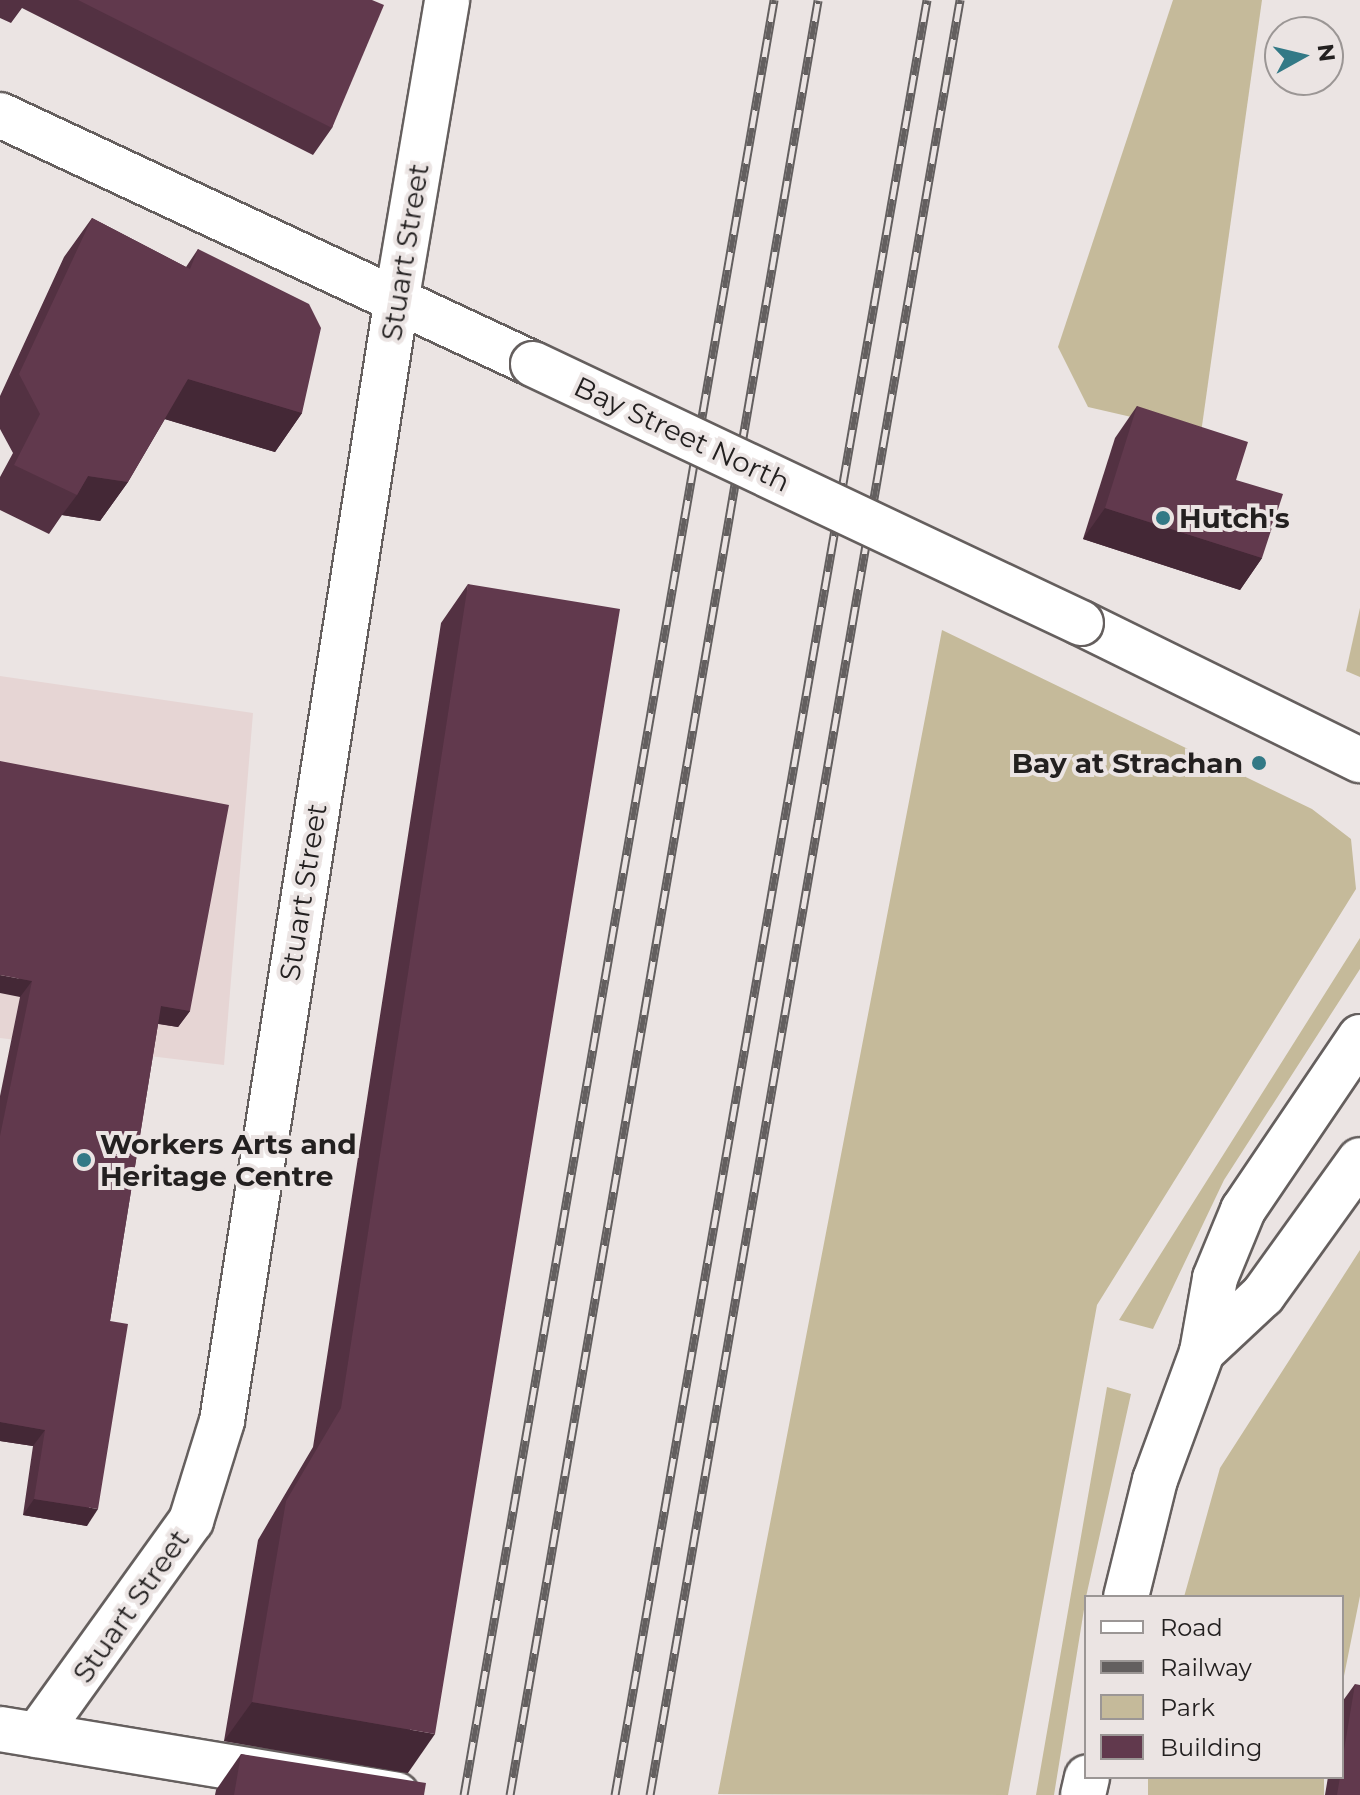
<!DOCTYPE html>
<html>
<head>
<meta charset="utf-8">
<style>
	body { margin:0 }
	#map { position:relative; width:1360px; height:1795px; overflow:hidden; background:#ebe4e3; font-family:Montserrat,sans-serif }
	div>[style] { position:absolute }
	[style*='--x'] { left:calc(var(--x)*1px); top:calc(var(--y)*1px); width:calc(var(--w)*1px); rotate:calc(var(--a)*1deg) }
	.built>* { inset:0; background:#e6d5d4 }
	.green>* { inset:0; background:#c5ba9a; transform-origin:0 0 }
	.roads { filter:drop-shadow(2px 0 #655f5e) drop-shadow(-2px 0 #655f5e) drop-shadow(0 2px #655f5e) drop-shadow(0 -2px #655f5e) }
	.street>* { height:44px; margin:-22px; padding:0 22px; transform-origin:22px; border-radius:22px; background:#fff }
	.secondary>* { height:44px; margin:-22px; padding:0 22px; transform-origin:22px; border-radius:22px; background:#fff }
	.rail>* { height:9px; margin-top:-4.5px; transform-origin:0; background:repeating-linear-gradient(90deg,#ebe4e3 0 18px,#635f5f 0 36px); box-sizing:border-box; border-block:2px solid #635f5f }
	.bridges { filter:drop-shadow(2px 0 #655f5e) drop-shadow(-2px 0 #655f5e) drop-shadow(0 2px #655f5e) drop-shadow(0 -2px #655f5e) }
	.secondary-bridge>* { height:44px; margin:-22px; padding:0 22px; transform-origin:22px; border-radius:22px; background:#fff }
	.wall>* { inset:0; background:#533142 }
	.shaded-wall>* { inset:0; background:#442836 }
	.building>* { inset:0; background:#61394d }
	.dots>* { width:22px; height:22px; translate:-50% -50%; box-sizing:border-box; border:4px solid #ebe4e3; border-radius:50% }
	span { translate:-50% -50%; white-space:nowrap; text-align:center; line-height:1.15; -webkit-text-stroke:8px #ebe4e3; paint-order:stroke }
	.street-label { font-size:28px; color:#232020 }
	.poi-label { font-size:28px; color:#232020; font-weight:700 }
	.left { translate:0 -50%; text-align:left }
	.right { translate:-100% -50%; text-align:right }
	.legend { position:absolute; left:1084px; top:1595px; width:260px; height:184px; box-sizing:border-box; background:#ebe4e3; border:2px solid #9b9695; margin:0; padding:10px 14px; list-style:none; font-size:24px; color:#232020 }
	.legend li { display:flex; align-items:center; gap:16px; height:40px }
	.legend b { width:40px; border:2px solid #9b9695 }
	.north { position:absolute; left:1264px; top:16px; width:80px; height:80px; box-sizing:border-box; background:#ebe4e3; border:2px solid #9b9695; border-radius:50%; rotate:82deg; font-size:22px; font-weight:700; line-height:32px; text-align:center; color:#232020 }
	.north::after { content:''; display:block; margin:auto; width:28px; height:36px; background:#337986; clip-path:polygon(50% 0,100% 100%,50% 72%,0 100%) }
</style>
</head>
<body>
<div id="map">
	<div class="built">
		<div style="clip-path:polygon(0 676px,253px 713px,224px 1065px,0 1038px)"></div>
	</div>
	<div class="green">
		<div style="clip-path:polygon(1173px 0,1262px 0,1201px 433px,1088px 407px,1058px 347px)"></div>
		<div style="clip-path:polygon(1360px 608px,1360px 677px,1346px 671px)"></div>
		<div style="clip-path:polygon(942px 630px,1312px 809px,1351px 839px,1356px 889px,1097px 1305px,1008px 1795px,718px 1794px)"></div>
		<div style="clip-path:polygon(1360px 938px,1360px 969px,1224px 1180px,1153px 1329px,1119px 1320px)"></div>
		<div style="clip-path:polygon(1360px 1250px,1360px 1596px,1342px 1686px,1342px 1597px,1184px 1597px,1220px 1468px)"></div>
		<div style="clip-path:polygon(1107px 1387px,1131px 1394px,1086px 1597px,1054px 1795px,1036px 1795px)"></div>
		<div style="left:1148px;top:1777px;width:176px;height:18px"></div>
	</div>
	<div class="roads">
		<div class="street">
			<div style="--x:1202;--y:1352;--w:83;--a:-43.1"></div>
			<div style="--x:1263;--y:1295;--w:166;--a:-54.3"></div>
			<div style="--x:1126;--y:1597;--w:121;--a:-76.1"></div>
			<div style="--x:1155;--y:1480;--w:136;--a:-69.8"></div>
			<div style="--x:1202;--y:1352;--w:75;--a:-80"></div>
			<div style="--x:1215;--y:1278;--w:74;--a:-67.6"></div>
			<div style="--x:1243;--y:1210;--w:209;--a:-55.9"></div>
			<div style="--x:0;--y:1729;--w:402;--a:9.4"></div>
			<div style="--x:37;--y:1735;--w:264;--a:-54.3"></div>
			<div style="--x:191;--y:1521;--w:105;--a:-72.8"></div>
			<div style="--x:222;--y:1421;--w:1138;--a:-81.15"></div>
			<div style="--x:1083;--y:1795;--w:18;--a:-77"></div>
		</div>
		<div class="secondary">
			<div style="--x:0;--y:115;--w:588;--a:25.04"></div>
			<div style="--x:397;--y:297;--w:301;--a:-80.4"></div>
			<div style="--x:1081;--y:623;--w:311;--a:26.2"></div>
		</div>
	</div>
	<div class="rail">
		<div style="--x:464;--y:1795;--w:1822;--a:-80.2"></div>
		<div style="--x:510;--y:1795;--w:1821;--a:-80.26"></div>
		<div style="--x:615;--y:1795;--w:1822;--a:-80.14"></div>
		<div style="--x:650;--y:1795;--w:1822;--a:-80.2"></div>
	</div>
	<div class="bridges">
		<div class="secondary-bridge">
			<div style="--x:533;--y:364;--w:606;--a:25.3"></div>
		</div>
	</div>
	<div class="wall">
		<div style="clip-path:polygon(0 0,372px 0,332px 128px,313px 155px,22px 8px,11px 23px,0 18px)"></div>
		<div style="clip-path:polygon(92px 218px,186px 267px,198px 249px,302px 413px,275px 452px,165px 419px,128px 482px,100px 521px,62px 515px,49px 534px,0 510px,0 477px,13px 453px,0 429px,0 396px,64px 257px)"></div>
		<div style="clip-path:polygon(1137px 406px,1262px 558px,1240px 590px,1083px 539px,1115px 438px)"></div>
		<div style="clip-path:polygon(468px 584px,408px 1773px,224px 1741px,258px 1540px,313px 1447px,441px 623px)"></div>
		<div style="clip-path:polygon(0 761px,190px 1011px,178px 1027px,158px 1024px,110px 1321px,87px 1526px,23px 1515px,33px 1446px,0 1441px,0 1096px,20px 997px)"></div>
		<div style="clip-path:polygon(1355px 1684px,1360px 1795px,1325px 1795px,1328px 1777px,1342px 1777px,1342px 1702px)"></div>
		<div style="clip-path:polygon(241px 1754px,424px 1795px,215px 1795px,216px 1790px)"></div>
	</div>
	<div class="shaded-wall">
		<div style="clip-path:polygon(188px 379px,302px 413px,275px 452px,161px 418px)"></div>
		<div style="clip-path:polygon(88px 476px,128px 482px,100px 521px,62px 515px,77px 495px)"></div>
		<div style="clip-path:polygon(1105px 508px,1262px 558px,1240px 590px,1083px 539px)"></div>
		<div style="clip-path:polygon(0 975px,32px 981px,20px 997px,0 993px)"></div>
		<div style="clip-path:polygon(161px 1006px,190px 1011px,178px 1027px,149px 1022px)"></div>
		<div style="clip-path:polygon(0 1422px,45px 1430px,33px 1446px,0 1441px)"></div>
		<div style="clip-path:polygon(34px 1499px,98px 1509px,87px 1526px,23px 1515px)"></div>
		<div style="clip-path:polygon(252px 1702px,435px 1734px,408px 1773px,224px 1741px)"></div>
	</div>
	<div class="building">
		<div style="clip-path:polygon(78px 0,372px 0,384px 5px,332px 128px)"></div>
		<div style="clip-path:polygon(92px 218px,190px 269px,198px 249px,309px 304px,321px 328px,302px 413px,188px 379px,128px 482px,88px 476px,77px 495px,14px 465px,40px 414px,19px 374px)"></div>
		<div style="clip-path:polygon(1137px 406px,1248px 442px,1236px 480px,1283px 494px,1262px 558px,1105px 508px)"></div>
		<div style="clip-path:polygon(468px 584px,620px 609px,435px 1734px,252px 1702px,286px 1501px,341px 1408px)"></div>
		<div style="clip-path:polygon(0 761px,229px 805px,190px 1011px,161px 1006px,110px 1321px,128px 1324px,98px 1509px,34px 1499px,45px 1430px,0 1422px,0 1136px,32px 981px,0 975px)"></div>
		<div style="clip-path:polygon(1355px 1684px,1360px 1685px,1360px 1795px,1337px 1795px,1340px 1777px,1342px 1777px,1342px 1762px)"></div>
		<div style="clip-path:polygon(241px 1754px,426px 1783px,424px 1795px,234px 1795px)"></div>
	</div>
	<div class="dots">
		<div style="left:1163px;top:518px;background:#337986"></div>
		<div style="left:1259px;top:763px;background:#337986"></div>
		<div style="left:84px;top:1160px;background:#337986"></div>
	</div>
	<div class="street-label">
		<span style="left:405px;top:252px;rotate:-81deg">Stuart Street</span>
		<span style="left:682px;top:434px;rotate:25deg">Bay Street North</span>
		<span style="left:303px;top:892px;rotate:-81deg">Stuart Street</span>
		<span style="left:131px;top:1606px;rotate:-55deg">Stuart Street</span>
	</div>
	<div class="poi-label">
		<span class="left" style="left:1179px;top:518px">Hutch's</span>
		<span class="right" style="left:1243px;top:763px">Bay at Strachan</span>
		<span class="left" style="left:100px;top:1160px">Workers Arts and<br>Heritage Centre</span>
	</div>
	<ul class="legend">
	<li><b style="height:10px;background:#fff"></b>Road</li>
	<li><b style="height:10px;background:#635f5f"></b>Railway</li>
	<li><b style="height:22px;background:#c5ba9a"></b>Park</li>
	<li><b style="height:22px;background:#61394d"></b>Building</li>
	</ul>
	<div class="north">N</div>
</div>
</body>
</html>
